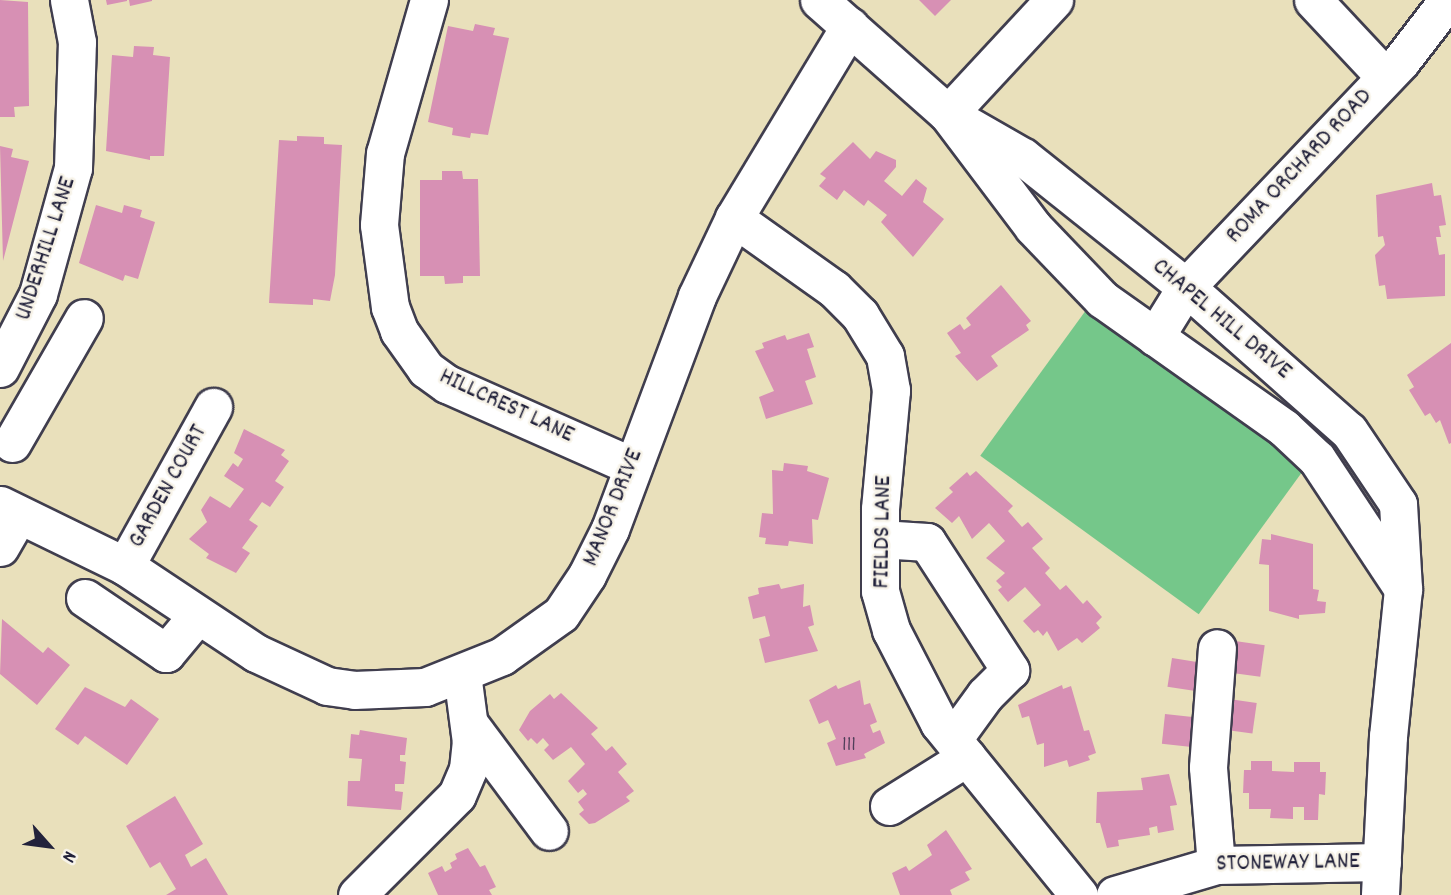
<!DOCTYPE html>
<html>
<head>
<meta charset="utf-8">
<style>
	body { margin:0 }
	#map { position:relative; width:1451px; height:895px; overflow:hidden; background:#e9e0bb; font-family:Dekko,sans-serif }
	div>[style] { position:absolute }
	[style*='--x'] { left:calc(var(--x)*1px); top:calc(var(--y)*1px); width:calc(var(--w)*1px); rotate:calc(var(--a)*1deg) }
	.green>* { inset:0; background:#75c78a; transform-origin:0 0 }
	.building>* { inset:0; background:#d790b4; transform-origin:0 0 }
	.roads { filter:drop-shadow(2px 0 #403e4e) drop-shadow(-2px 0 #403e4e) drop-shadow(0 2px #403e4e) drop-shadow(0 -2px #403e4e) }
	.minor>* { height:37px; margin:-18.5px; padding:0 18.5px; transform-origin:18.5px; border-radius:18.5px; background:#fff }
	span { translate:-50% -50%; white-space:nowrap; text-align:center; line-height:1.15; -webkit-text-stroke:5px #f7f3e8; paint-order:stroke }
	.number-label { font-size:21px; color:#4f3e59 }
	.number-label span { -webkit-text-stroke-width:0 }
	.street-label { font-size:24px; color:#22223b }
	.north { position:absolute; left:14px; top:811px; width:70px; height:70px; -webkit-text-stroke:5px #f7f3e8; paint-order:stroke; rotate:118deg; font-size:19px; font-weight:700; line-height:28px; text-align:center; color:#22223b }
	.north::after { content:''; display:block; margin:auto; width:24px; height:32px; background:#22223b; clip-path:polygon(50% 0,100% 100%,50% 72%,0 100%) }
</style>
</head>
<body>
<div id="map">
	<div class="green">
		<div style="left:1089px;top:306px;width:270px;height:185px;rotate:36deg"></div>
	</div>
	<div class="building">
		<div style="clip-path:polygon(0 0,28px 2px,29px 106px,14px 107px,15px 117px,0 117px)"></div>
		<div style="clip-path:polygon(106px 0,127px 0,127px 1px,107px 5px)"></div>
		<div style="clip-path:polygon(129px 0,152px 0,152px 1px,130px 6px)"></div>
		<div style="clip-path:polygon(919px 0,951px 0,935px 16px)"></div>
		<div style="clip-path:polygon(475px 24px,495px 28px,493px 35px,509px 38px,488px 135px,471px 133px,470px 138px,452px 135px,453px 128px,428px 122px,448px 26px,473px 31px)"></div>
		<div style="clip-path:polygon(134px 46px,154px 47px,153px 55px,170px 57px,164px 156px,150px 156px,150px 160px,106px 151px,112px 55px,133px 57px)"></div>
		<div style="clip-path:polygon(297px 136px,324px 137px,324px 144px,342px 145px,335px 275px,330px 301px,313px 299px,313px 305px,269px 303px,279px 140px,297px 141px)"></div>
		<div style="clip-path:polygon(853px 142px,870px 159px,876px 151px,896px 160px,896px 167px,884px 181px,902px 196px,916px 179px,927px 188px,923px 202px,944px 219px,913px 257px,881px 222px,887px 215px,868px 200px,864px 206px,844px 190px,837px 200px,819px 186px,826px 178px,820px 174px)"></div>
		<div style="clip-path:polygon(0 146px,13px 149px,11px 157px,29px 161px,3px 261px)"></div>
		<div style="clip-path:polygon(442px 171px,462px 171px,463px 179px,478px 179px,480px 276px,463px 276px,463px 283px,445px 284px,444px 276px,420px 276px,420px 180px,442px 180px)"></div>
		<div style="clip-path:polygon(1432px 183px,1434px 196px,1441px 195px,1446px 225px,1439px 226px,1441px 237px,1436px 237px,1439px 255px,1445px 254px,1445px 296px,1387px 299px,1385px 285px,1379px 286px,1375px 255px,1385px 245px,1383px 236px,1378px 237px,1376px 195px)"></div>
		<div style="clip-path:polygon(96px 205px,122px 213px,124px 205px,142px 210px,140px 217px,155px 222px,138px 279px,125px 275px,123px 281px,79px 263px)"></div>
		<div style="clip-path:polygon(1001px 285px,1031px 321px,1026px 325px,1029px 330px,991px 356px,998px 366px,977px 381px,955px 356px,961px 353px,947px 333px,960px 324px,964px 330px,971px 325px,966px 318px)"></div>
		<div style="clip-path:polygon(809px 333px,814px 347px,807px 349px,816px 377px,805px 381px,813px 404px,766px 419px,759px 397px,774px 391px,755px 351px,764px 348px,762px 343px,785px 335px,787px 340px)"></div>
		<div style="clip-path:polygon(1451px 343px,1451px 443px,1449px 444px,1440px 420px,1436px 423px,1430px 413px,1425px 416px,1409px 390px,1414px 387px,1407px 375px)"></div>
		<div style="clip-path:polygon(244px 429px,285px 450px,281px 455px,289px 461px,275px 481px,284px 487px,270px 507px,262px 502px,249px 520px,258px 526px,242px 548px,250px 553px,236px 573px,206px 558px,209px 554px,189px 539px,207px 522px,201px 510px,210px 496px,230px 508px,244px 489px,224px 476px,233px 463px,238px 467px,243px 459px,234px 453px)"></div>
		<div style="clip-path:polygon(784px 463px,808px 466px,807px 471px,829px 478px,818px 520px,812px 519px,813px 544px,789px 541px,788px 546px,765px 544px,766px 538px,759px 537px,762px 513px,773px 514px,772px 470px,783px 471px)"></div>
		<div style="clip-path:polygon(976px 471px,1013px 506px,1008px 511px,1022px 527px,1028px 522px,1043px 539px,1032px 548px,1050px 568px,1045px 573px,1060px 590px,1066px 585px,1083px 604px,1087px 600px,1102px 617px,1096px 623px,1100px 628px,1082px 643px,1077px 638px,1058px 651px,1047px 631px,1043px 636px,1038px 630px,1034px 633px,1023px 621px,1041px 605px,1025px 587px,1008px 602px,998px 590px,1002px 587px,996px 581px,1005px 573px,986px 558px,1005px 541px,989px 523px,972px 539px,959px 516px,952px 523px,935px 508px,953px 492px,949px 488px,967px 472px,970px 476px)"></div>
		<div style="clip-path:polygon(1271px 534px,1313px 544px,1313px 589px,1319px 590px,1317px 601px,1326px 602px,1325px 613px,1299px 615px,1299px 619px,1269px 611px,1269px 565px,1259px 564px,1262px 539px,1271px 540px)"></div>
		<div style="clip-path:polygon(779px 584px,781px 589px,804px 584px,803px 607px,810px 605px,814px 625px,808px 627px,818px 651px,765px 663px,759px 639px,770px 636px,765px 616px,753px 619px,748px 597px,759px 594px,758px 588px)"></div>
		<div style="clip-path:polygon(2px 619px,43px 653px,48px 647px,70px 665px,37px 705px,0 674px)"></div>
		<div style="left:1235px;top:641px;width:30px;height:32px;rotate:8deg"></div>
		<div style="left:1172px;top:658px;width:30px;height:29px;rotate:9deg"></div>
		<div style="clip-path:polygon(860px 680px,864px 705px,870px 703px,877px 722px,870px 725px,873px 733px,880px 730px,885px 743px,864px 754px,866px 758px,836px 766px,827px 743px,836px 739px,828px 720px,819px 724px,809px 700px,836px 685px,838px 689px)"></div>
		<div style="clip-path:polygon(1062px 685px,1063px 689px,1071px 686px,1084px 731px,1089px 730px,1096px 753px,1088px 756px,1090px 760px,1069px 767px,1067px 760px,1044px 767px,1044px 743px,1037px 745px,1029px 716px,1022px 718px,1018px 705px)"></div>
		<div style="clip-path:polygon(85px 687px,125px 707px,131px 699px,159px 719px,127px 765px,85px 736px,78px 745px,55px 729px)"></div>
		<div style="clip-path:polygon(561px 693px,598px 728px,591px 734px,606px 751px,612px 746px,627px 764px,618px 772px,634px 791px,626px 797px,630px 801px,595px 823px,589px 824px,579px 814px,584px 810px,578px 802px,587px 794px,583px 789px,578px 793px,568px 781px,585px 764px,571px 747px,553px 760px,544px 750px,549px 745px,543px 738px,537px 744px,531px 738px,528px 741px,519px 730px,530px 711px,550px 694px,554px 699px)"></div>
		<div style="left:1229px;top:699px;width:28px;height:31px;rotate:8deg"></div>
		<div style="left:1165px;top:714px;width:30px;height:30px;rotate:6deg"></div>
		<div style="clip-path:polygon(360px 730px,407px 738px,405px 755px,400px 755px,400px 761px,406px 762px,404px 784px,395px 784px,395px 791px,403px 792px,401px 810px,347px 806px,348px 781px,360px 781px,362px 759px,349px 758px,351px 734px,359px 735px)"></div>
		<div style="clip-path:polygon(1251px 761px,1272px 761px,1272px 771px,1294px 772px,1294px 762px,1320px 762px,1320px 772px,1326px 772px,1325px 795px,1319px 794px,1318px 820px,1304px 820px,1304px 807px,1293px 807px,1293px 819px,1270px 818px,1271px 809px,1249px 809px,1249px 793px,1243px 793px,1244px 770px,1251px 770px)"></div>
		<div style="clip-path:polygon(1169px 774px,1177px 805px,1170px 806px,1174px 830px,1158px 833px,1157px 826px,1149px 828px,1150px 835px,1118px 840px,1119px 846px,1107px 848px,1100px 823px,1096px 823px,1097px 792px,1143px 790px,1141px 778px)"></div>
		<div style="clip-path:polygon(175px 796px,203px 844px,185px 855px,191px 867px,206px 858px,228px 895px,166px 895px,176px 889px,160px 862px,150px 868px,126px 826px)"></div>
		<div style="clip-path:polygon(946px 830px,972px 869px,965px 872px,970px 880px,950px 890px,952px 895px,900px 895px,892px 873px,906px 866px,909px 871px,932px 855px,927px 845px)"></div>
		<div style="clip-path:polygon(468px 848px,480px 867px,485px 865px,496px 887px,489px 890px,492px 895px,438px 895px,428px 873px,442px 866px,445px 872px,452px 868px,450px 863px,457px 859px,455px 854px)"></div>
	</div>
	<div class="roads">
		<div class="minor">
			<div style="--x:429;--y:0;--w:159;--a:106"></div>
			<div style="--x:385;--y:153;--w:72;--a:94.8"></div>
			<div style="--x:379;--y:225;--w:83;--a:82.4"></div>
			<div style="--x:390;--y:307;--w:26;--a:69"></div>
			<div style="--x:399;--y:331;--w:47;--a:54.6"></div>
			<div style="--x:426;--y:369;--w:26;--a:36"></div>
			<div style="--x:447;--y:384;--w:202;--a:23.9"></div>
			<div style="--x:819;--y:0;--w:172;--a:41.5"></div>
			<div style="--x:948;--y:114;--w:141;--a:53"></div>
			<div style="--x:1033;--y:227;--w:100;--a:46.2"></div>
			<div style="--x:1102;--y:299;--w:223;--a:35.3"></div>
			<div style="--x:1284;--y:428;--w:45;--a:43.2"></div>
			<div style="--x:1317;--y:459;--w:156;--a:56.5"></div>
			<div style="--x:1313;--y:0;--w:105;--a:46.9"></div>
			<div style="--x:948;--y:114;--w:86;--a:29.8"></div>
			<div style="--x:1023;--y:157;--w:208;--a:38.6"></div>
			<div style="--x:1186;--y:287;--w:217;--a:41.5"></div>
			<div style="--x:1349;--y:431;--w:88;--a:56.1"></div>
			<div style="--x:1398;--y:504;--w:85;--a:86.6"></div>
			<div style="--x:1403;--y:589;--w:148;--a:95.8"></div>
			<div style="--x:1388;--y:736;--w:159;--a:92.9"></div>
			<div style="--x:948;--y:114;--w:156;--a:-47.1"></div>
			<div style="--x:734;--y:218;--w:123;--a:35.4"></div>
			<div style="--x:834;--y:289;--w:37;--a:45"></div>
			<div style="--x:860;--y:315;--w:48;--a:58.6"></div>
			<div style="--x:885;--y:356;--w:35;--a:80"></div>
			<div style="--x:891;--y:390;--w:120;--a:95.3"></div>
			<div style="--x:880;--y:509;--w:82;--a:90"></div>
			<div style="--x:880;--y:591;--w:41;--a:74.2"></div>
			<div style="--x:891;--y:630;--w:105;--a:62.7"></div>
			<div style="--x:939;--y:723;--w:222;--a:50.9"></div>
			<div style="--x:1155;--y:337;--w:59;--a:-58.2"></div>
			<div style="--x:1186;--y:287;--w:312;--a:-46.4"></div>
			<div style="--x:1401;--y:61;--w:77;--a:-52.4"></div>
			<div style="--x:0;--y:368;--w:83;--a:-62.8"></div>
			<div style="--x:38;--y:294;--w:131;--a:-74.5"></div>
			<div style="--x:73;--y:168;--w:126;--a:-88.2"></div>
			<div style="--x:77;--y:42;--w:43;--a:-100.8"></div>
			<div style="--x:12;--y:443;--w:144;--a:-60.1"></div>
			<div style="--x:0;--y:505;--w:139;--a:26"></div>
			<div style="--x:125;--y:566;--w:157;--a:33.6"></div>
			<div style="--x:256;--y:653;--w:78;--a:24.9"></div>
			<div style="--x:327;--y:686;--w:27;--a:8"></div>
			<div style="--x:354;--y:690;--w:71;--a:-2.4"></div>
			<div style="--x:425;--y:687;--w:83;--a:-21.9"></div>
			<div style="--x:502;--y:656;--w:72;--a:-35.4"></div>
			<div style="--x:561;--y:614;--w:47;--a:-56.3"></div>
			<div style="--x:587;--y:575;--w:51;--a:-63.4"></div>
			<div style="--x:610;--y:529;--w:249;--a:-69.5"></div>
			<div style="--x:697;--y:296;--w:86;--a:-64.6"></div>
			<div style="--x:734;--y:218;--w:224;--a:-58.9"></div>
			<div style="--x:880;--y:539;--w:47;--a:3.7"></div>
			<div style="--x:927;--y:542;--w:153;--a:57"></div>
			<div style="--x:1010;--y:670;--w:35;--a:135"></div>
			<div style="--x:985;--y:695;--w:54;--a:126"></div>
			<div style="--x:0;--y:547;--w:34;--a:-60"></div>
			<div style="--x:125;--y:566;--w:182;--a:-61"></div>
			<div style="--x:85;--y:598;--w:98;--a:34.2"></div>
			<div style="--x:166;--y:653;--w:48;--a:-50"></div>
			<div style="--x:470;--y:725;--w:132;--a:53.3"></div>
			<div style="--x:889;--y:806;--w:92;--a:-32.1"></div>
			<div style="--x:1216;--y:865;--w:98;--a:-94.7"></div>
			<div style="--x:1208;--y:767;--w:119;--a:-85.7"></div>
			<div style="--x:357;--y:895;--w:141;--a:-45"></div>
			<div style="--x:457;--y:795;--w:28;--a:-67"></div>
			<div style="--x:468;--y:769;--w:27;--a:-84"></div>
			<div style="--x:471;--y:742;--w:69;--a:-97.5"></div>
			<div style="--x:1115;--y:895;--w:105;--a:-16.5"></div>
			<div style="--x:1216;--y:865;--w:166;--a:-1"></div>
		</div>
	</div>
	<div class="number-label">
		<span style="left:849px;top:746px">111</span>
	</div>
	<div class="street-label">
		<span style="left:1300px;top:167px;rotate:-47deg">ROMA ORCHARD ROAD</span>
		<span style="left:47px;top:249px;rotate:-72deg">UNDERHILL LANE</span>
		<span style="left:1221px;top:320px;rotate:40deg">CHAPEL HILL DRIVE</span>
		<span style="left:506px;top:407px;rotate:25deg">HILLCREST LANE</span>
		<span style="left:169px;top:487px;rotate:-61deg">GARDEN COURT</span>
		<span style="left:614px;top:508px;rotate:-68deg">MANOR DRIVE</span>
		<span style="left:884px;top:532px;rotate:-89deg">FIELDS LANE</span>
		<span style="left:1288px;top:864px;rotate:-1deg">STONEWAY LANE</span>
	</div>
	<div class="north">N</div>
</div>
</body>
</html>
